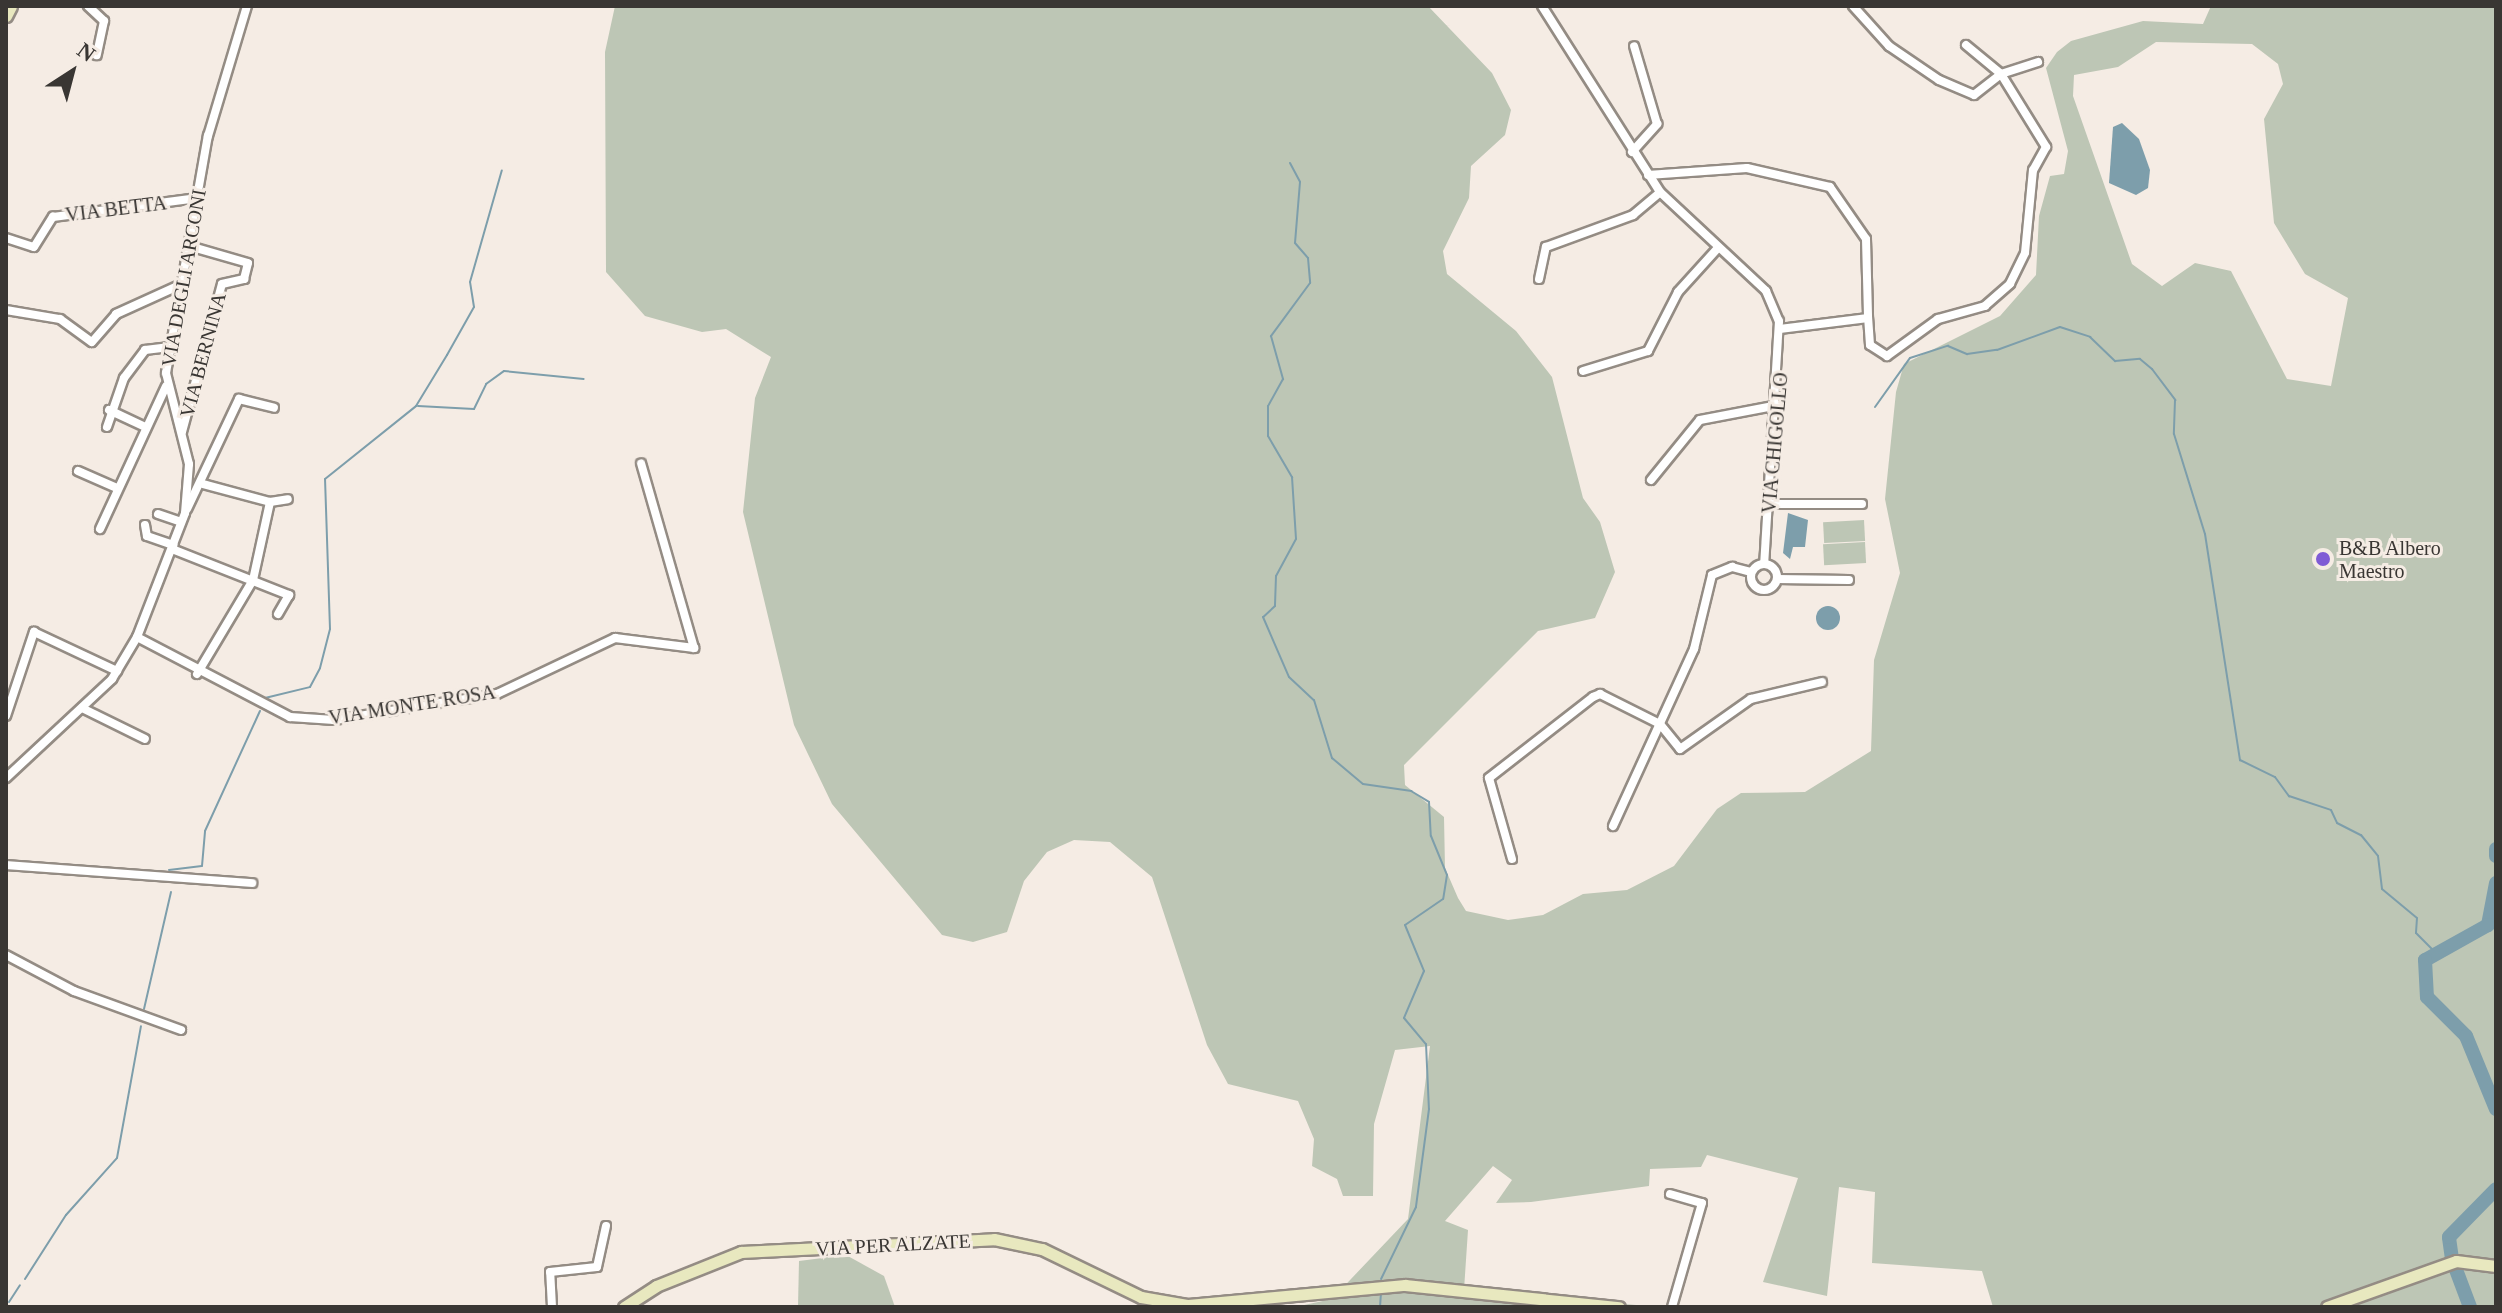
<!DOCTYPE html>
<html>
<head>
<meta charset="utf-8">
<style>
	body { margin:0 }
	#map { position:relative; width:2502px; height:1313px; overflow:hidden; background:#f5ece4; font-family:Georgia,serif }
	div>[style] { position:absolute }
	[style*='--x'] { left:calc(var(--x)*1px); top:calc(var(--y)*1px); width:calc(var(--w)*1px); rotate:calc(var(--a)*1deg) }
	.green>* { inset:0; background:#bdc6b5; transform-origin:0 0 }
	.water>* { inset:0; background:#7d9eab }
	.round { border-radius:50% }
	.stream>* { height:2px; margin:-1px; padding:0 1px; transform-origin:1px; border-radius:1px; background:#7d9eab }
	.river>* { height:14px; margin:-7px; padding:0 7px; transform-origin:7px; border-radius:7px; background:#7d9eab }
	.roads { filter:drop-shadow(2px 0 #948c84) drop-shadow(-2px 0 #948c84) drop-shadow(0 2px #948c84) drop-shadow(0 -2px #948c84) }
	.street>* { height:8px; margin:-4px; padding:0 4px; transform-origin:4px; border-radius:4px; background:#fff }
	.street>.ring { margin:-4px; padding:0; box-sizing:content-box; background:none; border:8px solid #fff; border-radius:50% }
	.secondary>* { height:11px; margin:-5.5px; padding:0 5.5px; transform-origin:5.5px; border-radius:5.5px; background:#e8e8bf }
	.rail>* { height:2px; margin-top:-1px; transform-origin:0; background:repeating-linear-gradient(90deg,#938d88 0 12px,transparent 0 18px) }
	.dots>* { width:22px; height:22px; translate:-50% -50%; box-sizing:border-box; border:4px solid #f5ece4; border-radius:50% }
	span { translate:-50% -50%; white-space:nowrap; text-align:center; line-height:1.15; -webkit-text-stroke:6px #f5ece4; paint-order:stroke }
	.street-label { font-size:20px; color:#393633 }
	.poi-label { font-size:20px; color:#393633 }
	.left { translate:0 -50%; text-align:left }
	.frame { position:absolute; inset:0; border:8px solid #393633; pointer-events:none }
	.north { position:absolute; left:32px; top:32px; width:80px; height:80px; -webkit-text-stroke:6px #f5ece4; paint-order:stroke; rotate:36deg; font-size:22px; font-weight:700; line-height:32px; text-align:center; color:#393633 }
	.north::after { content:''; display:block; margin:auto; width:28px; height:36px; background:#393633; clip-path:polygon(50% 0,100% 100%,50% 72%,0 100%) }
</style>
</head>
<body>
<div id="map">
	<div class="green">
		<div style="clip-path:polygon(evenodd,615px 6px,1428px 6px,1492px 73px,1511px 110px,1505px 135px,1471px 166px,1469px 198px,1443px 251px,1447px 274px,1516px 331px,1552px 377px,1583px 498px,1600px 522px,1615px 572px,1595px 618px,1538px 631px,1404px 765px,1405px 785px,1444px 817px,1445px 868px,1458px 898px,1466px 911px,1508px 920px,1543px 915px,1583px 894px,1627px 890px,1674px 866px,1717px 809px,1741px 793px,1805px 792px,1871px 751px,1874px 660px,1900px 573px,1885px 499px,1896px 392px,1904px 364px,2000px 316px,2036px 275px,2039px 216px,2050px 176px,2064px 174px,2068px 151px,2046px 68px,2057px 52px,2071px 41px,2143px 21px,2203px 24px,2211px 6px,2496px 6px,2496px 1307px,1993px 1307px,1982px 1271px,1872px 1263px,1875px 1192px,1839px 1187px,1827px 1296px,1763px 1282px,1798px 1178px,1707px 1155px,1701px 1167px,1650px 1169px,1649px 1186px,1531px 1202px,1496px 1203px,1512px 1180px,1493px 1166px,1445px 1221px,1468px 1230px,1464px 1290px,1659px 1307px,1295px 1307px,1332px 1299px,1408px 1219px,1430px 1046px,1395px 1050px,1374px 1124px,1373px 1196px,1343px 1196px,1337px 1179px,1312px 1166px,1314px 1139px,1298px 1101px,1228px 1084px,1207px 1045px,1152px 877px,1110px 842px,1074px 840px,1047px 852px,1024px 881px,1007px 932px,973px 942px,942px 935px,832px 804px,794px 725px,743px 512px,755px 398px,771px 357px,726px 329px,702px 332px,645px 316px,606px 272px,605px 52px,615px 6px,2156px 42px,2252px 44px,2278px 64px,2283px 84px,2264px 119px,2274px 223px,2305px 274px,2348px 298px,2331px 386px,2287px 379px,2231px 271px,2195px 263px,2162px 286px,2132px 264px,2073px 96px,2074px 75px,2118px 67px,2156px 42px)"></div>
		<div style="left:1864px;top:520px;width:21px;height:41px;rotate:87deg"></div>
		<div style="left:1865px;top:542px;width:21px;height:42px;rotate:87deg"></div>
		<div style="clip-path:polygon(846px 1255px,884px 1276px,895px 1307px,798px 1307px,799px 1261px)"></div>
	</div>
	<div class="water">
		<div style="clip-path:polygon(2122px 123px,2139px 139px,2150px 170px,2148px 188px,2136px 195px,2109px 183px,2113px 127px)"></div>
		<div style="clip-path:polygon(1788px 513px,1808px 520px,1805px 547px,1793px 547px,1790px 559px,1783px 553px)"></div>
		<div class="round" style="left:1816px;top:606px;width:24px;height:24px"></div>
	</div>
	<div class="stream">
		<div style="--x:1290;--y:163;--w:21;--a:62"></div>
		<div style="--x:1300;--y:182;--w:61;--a:94.7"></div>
		<div style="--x:1295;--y:243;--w:20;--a:49"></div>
		<div style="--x:1308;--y:258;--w:25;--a:85"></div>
		<div style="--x:1310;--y:283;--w:66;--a:126.3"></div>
		<div style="--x:1271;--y:336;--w:45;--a:74.4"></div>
		<div style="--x:1283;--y:379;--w:31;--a:119"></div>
		<div style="--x:1268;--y:406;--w:30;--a:90"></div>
		<div style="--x:1268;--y:436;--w:48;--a:59.7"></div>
		<div style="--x:1292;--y:477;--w:62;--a:86.3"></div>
		<div style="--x:1296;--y:539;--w:42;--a:118.4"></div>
		<div style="--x:1276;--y:576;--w:30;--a:92"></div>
		<div style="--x:1275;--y:606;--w:16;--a:137"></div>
		<div style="--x:1263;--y:617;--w:65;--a:66.6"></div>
		<div style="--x:1289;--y:677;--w:34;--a:43"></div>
		<div style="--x:1314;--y:700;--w:61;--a:72.8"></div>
		<div style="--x:1332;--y:758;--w:40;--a:40"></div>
		<div style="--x:1363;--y:784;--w:49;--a:8.3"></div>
		<div style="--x:1411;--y:791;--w:21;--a:31"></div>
		<div style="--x:1429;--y:802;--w:34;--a:87"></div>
		<div style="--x:1431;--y:836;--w:42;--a:67.7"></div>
		<div style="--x:1447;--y:875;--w:24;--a:99"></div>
		<div style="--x:1443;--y:899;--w:46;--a:145.6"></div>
		<div style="--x:1405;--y:925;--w:50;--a:67.6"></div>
		<div style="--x:1424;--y:971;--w:51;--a:113.1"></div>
		<div style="--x:1404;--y:1018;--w:34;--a:50"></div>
		<div style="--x:1426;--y:1044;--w:65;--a:87.4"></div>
		<div style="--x:1429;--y:1109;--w:99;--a:97.6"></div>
		<div style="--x:1416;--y:1207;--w:80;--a:115.9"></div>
		<div style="--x:418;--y:406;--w:56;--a:3.1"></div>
		<div style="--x:474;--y:409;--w:28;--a:-64"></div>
		<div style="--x:486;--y:384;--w:22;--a:-36"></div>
		<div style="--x:504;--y:371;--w:80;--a:5.7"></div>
		<div style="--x:1875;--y:407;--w:60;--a:-54.5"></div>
		<div style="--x:1910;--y:358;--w:40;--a:-18"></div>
		<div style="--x:1948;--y:346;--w:21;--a:23"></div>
		<div style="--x:1967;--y:354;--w:30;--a:-8"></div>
		<div style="--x:1997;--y:350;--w:67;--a:-20.1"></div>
		<div style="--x:2060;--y:327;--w:32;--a:18"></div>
		<div style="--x:2090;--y:337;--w:35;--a:44"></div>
		<div style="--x:2115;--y:361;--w:25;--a:-5"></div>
		<div style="--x:2140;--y:359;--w:16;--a:40"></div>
		<div style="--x:2152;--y:369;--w:39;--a:53"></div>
		<div style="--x:2175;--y:400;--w:34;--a:92"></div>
		<div style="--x:2174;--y:434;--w:105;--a:72.8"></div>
		<div style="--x:2205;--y:534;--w:229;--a:81.2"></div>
		<div style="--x:2240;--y:760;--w:39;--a:26"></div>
		<div style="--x:2275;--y:777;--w:24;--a:54"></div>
		<div style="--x:2289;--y:796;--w:44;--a:18.4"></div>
		<div style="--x:2331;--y:810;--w:14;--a:65"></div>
		<div style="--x:2337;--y:823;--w:27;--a:27"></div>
		<div style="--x:2361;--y:835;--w:27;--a:51"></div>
		<div style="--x:2378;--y:856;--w:33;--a:83"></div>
		<div style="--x:2382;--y:889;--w:45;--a:39.6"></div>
		<div style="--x:2417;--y:918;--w:15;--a:94"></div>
		<div style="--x:2416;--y:933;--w:25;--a:45"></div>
		<div style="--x:265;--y:698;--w:46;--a:-13.7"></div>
		<div style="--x:310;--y:687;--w:21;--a:-62"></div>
		<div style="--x:320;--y:668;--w:40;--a:-75.6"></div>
		<div style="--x:330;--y:629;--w:150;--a:-91.9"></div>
		<div style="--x:325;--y:479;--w:117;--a:-38.7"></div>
		<div style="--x:416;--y:406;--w:60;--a:-58.7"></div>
		<div style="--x:447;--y:355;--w:55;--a:-60.6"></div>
		<div style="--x:474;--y:307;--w:25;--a:-99"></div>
		<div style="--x:470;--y:282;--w:116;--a:-74.1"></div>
		<div style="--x:169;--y:870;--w:33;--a:-7"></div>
		<div style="--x:202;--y:866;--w:35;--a:-85"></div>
		<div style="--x:205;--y:831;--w:132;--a:-65.4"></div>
		<div style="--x:144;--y:1009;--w:120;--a:-77"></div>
		<div style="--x:25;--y:1279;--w:76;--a:-57.4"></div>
		<div style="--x:66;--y:1215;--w:76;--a:-48.2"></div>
		<div style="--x:117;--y:1158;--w:134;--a:-79.7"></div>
		<div style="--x:9;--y:1302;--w:20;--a:-57"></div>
		<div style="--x:1380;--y:1307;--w:14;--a:-86"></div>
	</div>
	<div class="river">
		<div style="--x:2496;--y:849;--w:7;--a:90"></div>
		<div style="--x:2496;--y:883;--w:43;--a:100.8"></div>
		<div style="--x:2488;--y:925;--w:72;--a:150.9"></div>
		<div style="--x:2425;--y:960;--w:37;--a:87"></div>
		<div style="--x:2427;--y:997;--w:55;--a:45"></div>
		<div style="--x:2466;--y:1036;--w:79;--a:67.7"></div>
		<div style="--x:2452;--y:1259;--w:22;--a:-98"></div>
		<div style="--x:2449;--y:1237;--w:67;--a:-45.6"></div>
		<div style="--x:2455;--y:1267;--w:43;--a:69.4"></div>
	</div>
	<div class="roads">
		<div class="street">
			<div style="--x:88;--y:6;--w:22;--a:43"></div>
			<div style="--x:104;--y:21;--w:35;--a:102"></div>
			<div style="--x:1542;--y:6;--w:220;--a:57.6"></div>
			<div style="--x:1660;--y:192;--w:145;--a:43"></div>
			<div style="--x:1766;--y:291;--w:33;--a:67"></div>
			<div style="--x:1779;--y:321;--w:243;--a:93.5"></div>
			<div style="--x:1853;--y:6;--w:54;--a:48"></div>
			<div style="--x:1889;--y:46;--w:60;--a:34.2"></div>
			<div style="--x:1939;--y:80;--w:38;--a:23"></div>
			<div style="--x:1974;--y:95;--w:34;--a:-38"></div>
			<div style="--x:2001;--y:74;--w:86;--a:58.3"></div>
			<div style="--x:2046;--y:147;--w:26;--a:119"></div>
			<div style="--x:2033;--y:170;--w:83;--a:95.5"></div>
			<div style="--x:2025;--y:253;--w:34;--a:116"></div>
			<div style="--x:2010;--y:284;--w:33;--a:139"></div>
			<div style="--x:1985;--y:306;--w:49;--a:164.5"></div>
			<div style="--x:1938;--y:319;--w:63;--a:144"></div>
			<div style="--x:1887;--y:356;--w:20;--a:-147"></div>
			<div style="--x:1870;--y:345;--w:27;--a:-94"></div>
			<div style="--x:1966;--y:45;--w:45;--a:39.6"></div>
			<div style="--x:2001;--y:74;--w:39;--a:-18"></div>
			<div style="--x:1632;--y:152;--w:38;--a:-48"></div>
			<div style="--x:1657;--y:124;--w:81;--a:-106.4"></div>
			<div style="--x:1648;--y:175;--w:99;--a:-4"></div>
			<div style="--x:1747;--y:168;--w:85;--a:12.9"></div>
			<div style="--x:1830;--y:187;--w:63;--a:55.3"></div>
			<div style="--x:1866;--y:239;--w:79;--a:88.5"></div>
			<div style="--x:1868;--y:318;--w:89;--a:172.9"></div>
			<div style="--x:6;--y:238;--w:29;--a:18"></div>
			<div style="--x:34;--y:247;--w:36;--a:-58"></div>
			<div style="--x:53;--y:217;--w:146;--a:-7.5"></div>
			<div style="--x:1539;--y:279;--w:33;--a:-78"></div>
			<div style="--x:1546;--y:247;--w:93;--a:-20.2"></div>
			<div style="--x:1633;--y:215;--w:35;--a:-40"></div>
			<div style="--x:6;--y:310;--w:55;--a:9.5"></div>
			<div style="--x:60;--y:319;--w:39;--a:36"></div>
			<div style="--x:92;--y:342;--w:37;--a:-49"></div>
			<div style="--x:116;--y:314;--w:72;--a:-24.4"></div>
			<div style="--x:1583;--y:371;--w:68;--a:-17.1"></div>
			<div style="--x:1648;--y:351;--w:66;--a:-63"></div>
			<div style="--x:1678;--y:292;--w:58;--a:-47.8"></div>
			<div style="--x:109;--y:410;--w:38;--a:25"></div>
			<div style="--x:107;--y:427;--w:52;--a:-70.9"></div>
			<div style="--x:124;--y:378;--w:35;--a:-53"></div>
			<div style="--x:145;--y:350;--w:25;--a:-7"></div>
			<div style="--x:182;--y:432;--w:153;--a:-74.9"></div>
			<div style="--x:222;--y:284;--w:23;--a:-13"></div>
			<div style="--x:244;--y:279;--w:16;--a:-76"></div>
			<div style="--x:248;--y:263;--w:61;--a:-163.9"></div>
			<div style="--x:78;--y:471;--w:43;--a:23.6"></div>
			<div style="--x:1651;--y:480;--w:77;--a:-50.8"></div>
			<div style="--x:1700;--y:420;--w:80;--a:-10.8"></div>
			<div style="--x:270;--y:502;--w:18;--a:-9"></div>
			<div style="--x:1770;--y:504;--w:92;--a:0"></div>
			<div style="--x:187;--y:509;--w:122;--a:-64.7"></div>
			<div style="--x:239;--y:399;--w:36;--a:14"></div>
			<div style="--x:158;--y:514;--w:24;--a:19"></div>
			<div style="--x:145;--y:525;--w:11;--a:80"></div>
			<div style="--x:147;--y:536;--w:28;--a:19"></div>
			<div style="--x:100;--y:529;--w:157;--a:-65.2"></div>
			<div style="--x:172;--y:549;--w:126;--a:21.5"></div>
			<div style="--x:289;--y:595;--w:22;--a:120"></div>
			<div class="ring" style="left:1751px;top:564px;width:18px;height:18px"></div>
			<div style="--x:1777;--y:579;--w:72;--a:0.8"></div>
			<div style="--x:137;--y:637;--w:173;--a:27.6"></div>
			<div style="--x:290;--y:717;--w:44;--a:3.9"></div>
			<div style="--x:334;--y:720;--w:165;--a:-9.1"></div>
			<div style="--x:497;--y:694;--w:131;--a:-25.4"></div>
			<div style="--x:615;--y:638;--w:80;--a:7.2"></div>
			<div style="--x:694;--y:648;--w:192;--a:-106"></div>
			<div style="--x:197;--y:674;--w:109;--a:-59.2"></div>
			<div style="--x:253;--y:580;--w:80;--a:-77.7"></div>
			<div style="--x:270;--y:502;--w:69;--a:-165"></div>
			<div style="--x:82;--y:708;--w:70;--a:26.2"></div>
			<div style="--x:6;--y:716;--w:89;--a:-71.6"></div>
			<div style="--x:34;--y:632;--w:92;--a:25.2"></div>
			<div style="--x:6;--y:778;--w:145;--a:-43"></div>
			<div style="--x:112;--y:679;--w:49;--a:-59.2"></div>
			<div style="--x:137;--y:637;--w:133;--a:-68.8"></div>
			<div style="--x:185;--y:513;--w:49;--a:-85.3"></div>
			<div style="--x:189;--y:464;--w:94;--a:-104.2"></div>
			<div style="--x:166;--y:373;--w:241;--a:-80"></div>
			<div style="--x:208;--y:136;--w:136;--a:-73.3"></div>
			<div style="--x:1613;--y:826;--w:195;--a:-65.4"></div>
			<div style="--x:1694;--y:649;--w:76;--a:-76.3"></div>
			<div style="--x:1712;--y:575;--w:22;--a:-22"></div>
			<div style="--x:1732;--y:567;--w:20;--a:15"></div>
			<div style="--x:1512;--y:859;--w:84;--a:-105.9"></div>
			<div style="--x:1489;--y:778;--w:132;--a:-37.9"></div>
			<div style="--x:1593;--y:697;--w:8;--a:-23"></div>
			<div style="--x:1600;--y:694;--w:67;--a:26.6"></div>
			<div style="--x:1660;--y:724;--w:32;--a:51"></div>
			<div style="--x:1680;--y:749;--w:87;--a:-35.2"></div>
			<div style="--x:1751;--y:699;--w:73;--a:-13.5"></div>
			<div style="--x:6;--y:865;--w:247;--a:4.2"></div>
			<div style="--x:6;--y:955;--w:77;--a:27.9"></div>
			<div style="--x:74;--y:991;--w:114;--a:20"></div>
			<div style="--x:1670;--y:1194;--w:33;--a:16"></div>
			<div style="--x:1702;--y:1203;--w:108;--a:106.1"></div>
			<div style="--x:552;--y:1307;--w:35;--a:-93"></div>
			<div style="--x:550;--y:1272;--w:47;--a:-6.1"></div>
			<div style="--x:597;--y:1267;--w:42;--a:-77.6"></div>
		</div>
		<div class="secondary">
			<div style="--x:6;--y:16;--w:11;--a:-63"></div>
			<div style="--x:624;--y:1307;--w:38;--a:-33"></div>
			<div style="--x:656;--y:1286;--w:92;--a:-21.8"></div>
			<div style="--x:741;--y:1252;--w:253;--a:-2.9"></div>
			<div style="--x:994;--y:1239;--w:49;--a:11.8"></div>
			<div style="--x:1042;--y:1249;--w:110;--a:25.9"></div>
			<div style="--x:1141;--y:1297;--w:48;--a:9.7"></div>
			<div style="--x:1188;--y:1305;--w:218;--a:-5.3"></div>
			<div style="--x:1405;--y:1285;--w:215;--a:5.9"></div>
			<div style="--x:2327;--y:1307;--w:137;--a:-19.6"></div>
			<div style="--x:2456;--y:1261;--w:40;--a:7.1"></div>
		</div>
	</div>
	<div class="rail">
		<div style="--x:6;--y:1307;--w:2;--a:0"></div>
	</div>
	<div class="dots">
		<div style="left:2323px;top:559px;background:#7f5bd5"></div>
	</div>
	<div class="street-label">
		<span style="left:116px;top:209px;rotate:-7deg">VIA BETTA</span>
		<span style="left:184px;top:278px;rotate:-80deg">VIA DEGLI ARCONI</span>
		<span style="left:203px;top:355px;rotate:-75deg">VIA BERNINA</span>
		<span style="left:1775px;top:443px;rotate:-85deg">VIA CHIGOLLO</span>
		<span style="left:412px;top:705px;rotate:-9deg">VIA MONTE ROSA</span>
		<span style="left:893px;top:1245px;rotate:-3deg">VIA PER ALZATE</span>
	</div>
	<div class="poi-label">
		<span class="left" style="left:2339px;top:560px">B&amp;B Albero<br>Maestro</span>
	</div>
	<div class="frame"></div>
	<div class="north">N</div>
</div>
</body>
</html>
